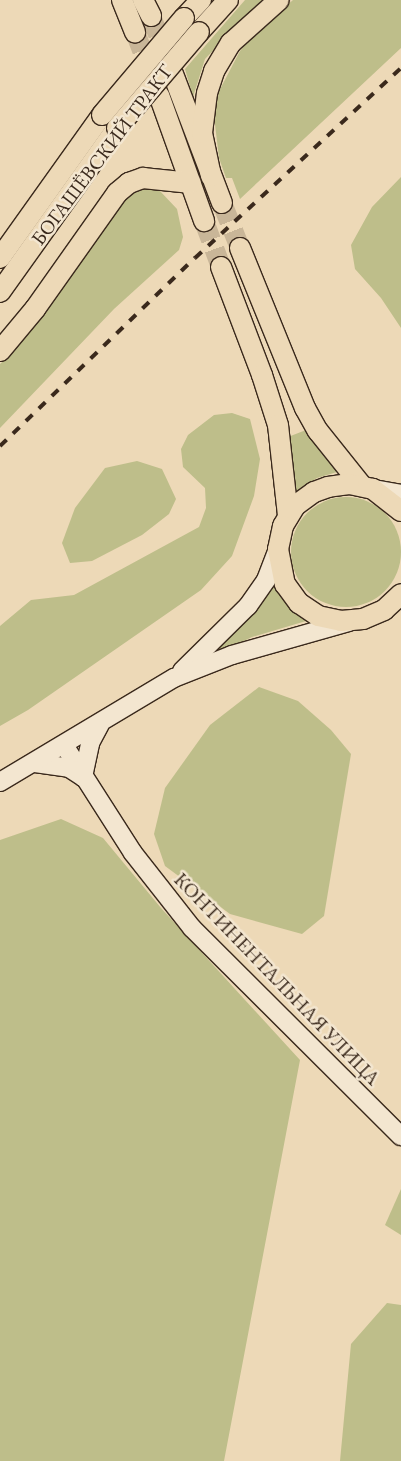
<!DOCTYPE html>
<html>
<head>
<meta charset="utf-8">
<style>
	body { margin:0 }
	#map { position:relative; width:401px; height:1461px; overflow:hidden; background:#edd9b7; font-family:"EB Garamond",serif }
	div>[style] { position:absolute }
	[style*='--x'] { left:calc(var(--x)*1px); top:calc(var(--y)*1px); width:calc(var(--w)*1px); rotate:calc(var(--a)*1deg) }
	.green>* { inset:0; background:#bebe8a }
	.round { border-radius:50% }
	.primary-tunnel>* { height:20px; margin-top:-10px; transform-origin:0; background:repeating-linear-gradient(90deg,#c9b698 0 20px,transparent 0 30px) }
	.roads { filter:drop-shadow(1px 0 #3a291c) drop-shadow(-1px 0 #3a291c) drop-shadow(0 1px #3a291c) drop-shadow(0 -1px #3a291c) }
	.secondary>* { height:18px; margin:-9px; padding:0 9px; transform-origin:9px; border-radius:9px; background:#f3e6d0 }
	.primary>* { height:20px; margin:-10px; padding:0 10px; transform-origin:10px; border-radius:10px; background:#edd9b7 }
	.rail>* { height:4px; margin-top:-2px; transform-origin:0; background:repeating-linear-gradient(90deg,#3a291c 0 9px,transparent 0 18px) }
	.bridges { filter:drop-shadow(1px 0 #3a291c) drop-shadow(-1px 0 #3a291c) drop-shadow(0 1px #3a291c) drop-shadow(0 -1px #3a291c) }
	.primary-bridge>* { height:20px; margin:-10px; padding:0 10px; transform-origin:10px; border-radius:10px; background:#edd9b7 }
	span { translate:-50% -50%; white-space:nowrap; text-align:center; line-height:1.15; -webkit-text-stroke:5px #f3e6d0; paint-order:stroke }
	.street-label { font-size:20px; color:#3a291c }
</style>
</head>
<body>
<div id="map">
	<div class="green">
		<div style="clip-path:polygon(245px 0,262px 0,205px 59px,193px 97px,185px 69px)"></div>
		<div style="clip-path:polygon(293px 0,401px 0,401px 48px,240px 199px,232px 178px,226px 178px,219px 158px,214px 116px,217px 95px,240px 51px,255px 33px)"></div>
		<div style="clip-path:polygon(401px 177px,401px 328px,381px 298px,355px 269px,351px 245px,372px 207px)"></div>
		<div style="clip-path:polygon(142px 188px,160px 191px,177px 209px,183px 237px,179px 250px,114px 309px,0 428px,0 364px,11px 354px,128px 195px)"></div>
		<div style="clip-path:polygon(232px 413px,250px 419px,260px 459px,254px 496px,232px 556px,201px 590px,28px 710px,0 726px,0 626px,31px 600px,74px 595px,199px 527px,206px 508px,205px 488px,183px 467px,181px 449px,188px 435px,214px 415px)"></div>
		<div style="clip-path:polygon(306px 430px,337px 472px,317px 478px,294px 493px,288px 437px)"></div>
		<div style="clip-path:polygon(137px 461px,162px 469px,176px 499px,169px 514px,142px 535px,92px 561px,70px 563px,62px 543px,75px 508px,105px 468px)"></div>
		<div class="round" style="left:291px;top:497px;width:110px;height:110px"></div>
		<div style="clip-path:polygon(271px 577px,285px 601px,306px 621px,252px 637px,195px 665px)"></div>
		<div style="clip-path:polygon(259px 687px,298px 701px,331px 730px,351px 754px,324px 916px,302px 934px,230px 914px,165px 866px,154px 834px,165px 788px,210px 725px)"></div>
		<div style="clip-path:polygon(61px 819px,103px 838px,161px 908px,300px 1060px,224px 1461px,0 1461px,0 840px)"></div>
		<div style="clip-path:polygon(401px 1189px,401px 1235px,385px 1225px)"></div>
		<div style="clip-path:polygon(387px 1303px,401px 1305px,401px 1461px,340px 1461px,351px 1344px)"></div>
	</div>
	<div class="primary-tunnel">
		<div style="--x:151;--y:16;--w:45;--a:69.1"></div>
		<div style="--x:135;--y:32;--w:47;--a:68.9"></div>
		<div style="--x:222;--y:203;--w:48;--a:68.2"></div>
		<div style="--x:204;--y:221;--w:49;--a:69.7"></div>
	</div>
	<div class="roads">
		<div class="secondary">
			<div style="--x:373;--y:489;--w:28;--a:10"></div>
			<div style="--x:182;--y:671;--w:93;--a:-44.6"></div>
			<div style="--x:248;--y:606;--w:32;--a:-55"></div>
			<div style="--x:266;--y:580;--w:33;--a:-69"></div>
			<div style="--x:64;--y:745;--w:128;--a:57.4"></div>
			<div style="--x:133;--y:853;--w:95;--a:51.8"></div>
			<div style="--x:192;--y:928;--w:295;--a:44.9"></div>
			<div style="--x:35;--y:763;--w:34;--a:8"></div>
			<div style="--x:69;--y:768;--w:17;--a:33"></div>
			<div style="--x:83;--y:777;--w:35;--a:-78"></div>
			<div style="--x:90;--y:743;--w:21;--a:-62"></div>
			<div style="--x:0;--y:782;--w:203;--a:-30.9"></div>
			<div style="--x:174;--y:678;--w:62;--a:-21.6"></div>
			<div style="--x:232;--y:655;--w:122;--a:-15.8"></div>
		</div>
		<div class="primary">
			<div style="--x:122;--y:0;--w:35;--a:68"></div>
			<div style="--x:143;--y:0;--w:18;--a:63"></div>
			<div style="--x:184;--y:18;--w:25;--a:-47"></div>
			<div style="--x:199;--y:32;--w:43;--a:-47.8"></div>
			<div style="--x:173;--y:74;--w:138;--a:69.2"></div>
			<div style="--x:159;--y:95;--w:134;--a:70.3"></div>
			<div style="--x:211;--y:176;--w:44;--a:-101.8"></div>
			<div style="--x:202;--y:133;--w:40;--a:-82.9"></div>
			<div style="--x:207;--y:93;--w:23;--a:-72"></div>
			<div style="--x:214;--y:71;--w:33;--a:-59"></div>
			<div style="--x:231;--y:43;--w:64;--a:-41.9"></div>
			<div style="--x:240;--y:248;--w:173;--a:67.9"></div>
			<div style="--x:305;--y:408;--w:26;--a:61"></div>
			<div style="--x:318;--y:431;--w:70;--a:51.3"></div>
			<div style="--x:0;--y:258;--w:176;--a:-54.5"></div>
			<div style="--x:221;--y:267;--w:116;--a:69.2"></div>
			<div style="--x:262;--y:375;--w:52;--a:72.3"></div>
			<div style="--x:278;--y:425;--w:92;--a:83.7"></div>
			<div style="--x:0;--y:292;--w:201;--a:-54.5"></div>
			<div style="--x:0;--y:351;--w:55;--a:-50.2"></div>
			<div style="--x:35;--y:309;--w:142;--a:-54.7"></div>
			<div style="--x:117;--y:193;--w:16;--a:-40"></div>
			<div style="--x:129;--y:183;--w:15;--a:-20"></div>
			<div style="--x:143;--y:178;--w:48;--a:5.9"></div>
			<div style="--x:401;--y:511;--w:36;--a:-142"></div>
			<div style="--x:373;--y:489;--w:25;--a:-168"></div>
			<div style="--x:349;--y:484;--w:21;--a:172"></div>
			<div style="--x:328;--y:487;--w:15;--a:160"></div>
			<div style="--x:314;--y:492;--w:24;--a:144"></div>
			<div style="--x:295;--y:506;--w:23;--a:121"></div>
			<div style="--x:283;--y:526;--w:24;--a:102"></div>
			<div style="--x:278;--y:549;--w:36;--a:79"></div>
			<div style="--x:285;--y:584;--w:24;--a:54"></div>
			<div style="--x:299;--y:603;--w:23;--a:34"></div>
			<div style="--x:318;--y:616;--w:24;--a:12"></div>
			<div style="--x:341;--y:621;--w:22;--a:-5"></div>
			<div style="--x:363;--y:619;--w:23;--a:-23"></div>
			<div style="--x:384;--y:610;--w:23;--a:-43"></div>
		</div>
	</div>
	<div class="rail">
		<div style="--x:0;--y:446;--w:271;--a:-44"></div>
		<div style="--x:195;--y:258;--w:280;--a:-42.7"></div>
	</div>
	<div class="bridges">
		<div class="primary-bridge">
			<div style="--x:102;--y:115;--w:127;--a:-49.8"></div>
			<div style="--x:117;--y:128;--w:126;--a:-49.5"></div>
		</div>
	</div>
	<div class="street-label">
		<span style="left:102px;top:155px;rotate:-53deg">БОГАШЁВСКИЙ ТРАКТ</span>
		<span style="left:277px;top:979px;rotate:46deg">КОНТИНЕНТАЛЬНАЯ УЛИЦА</span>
	</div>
</div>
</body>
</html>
